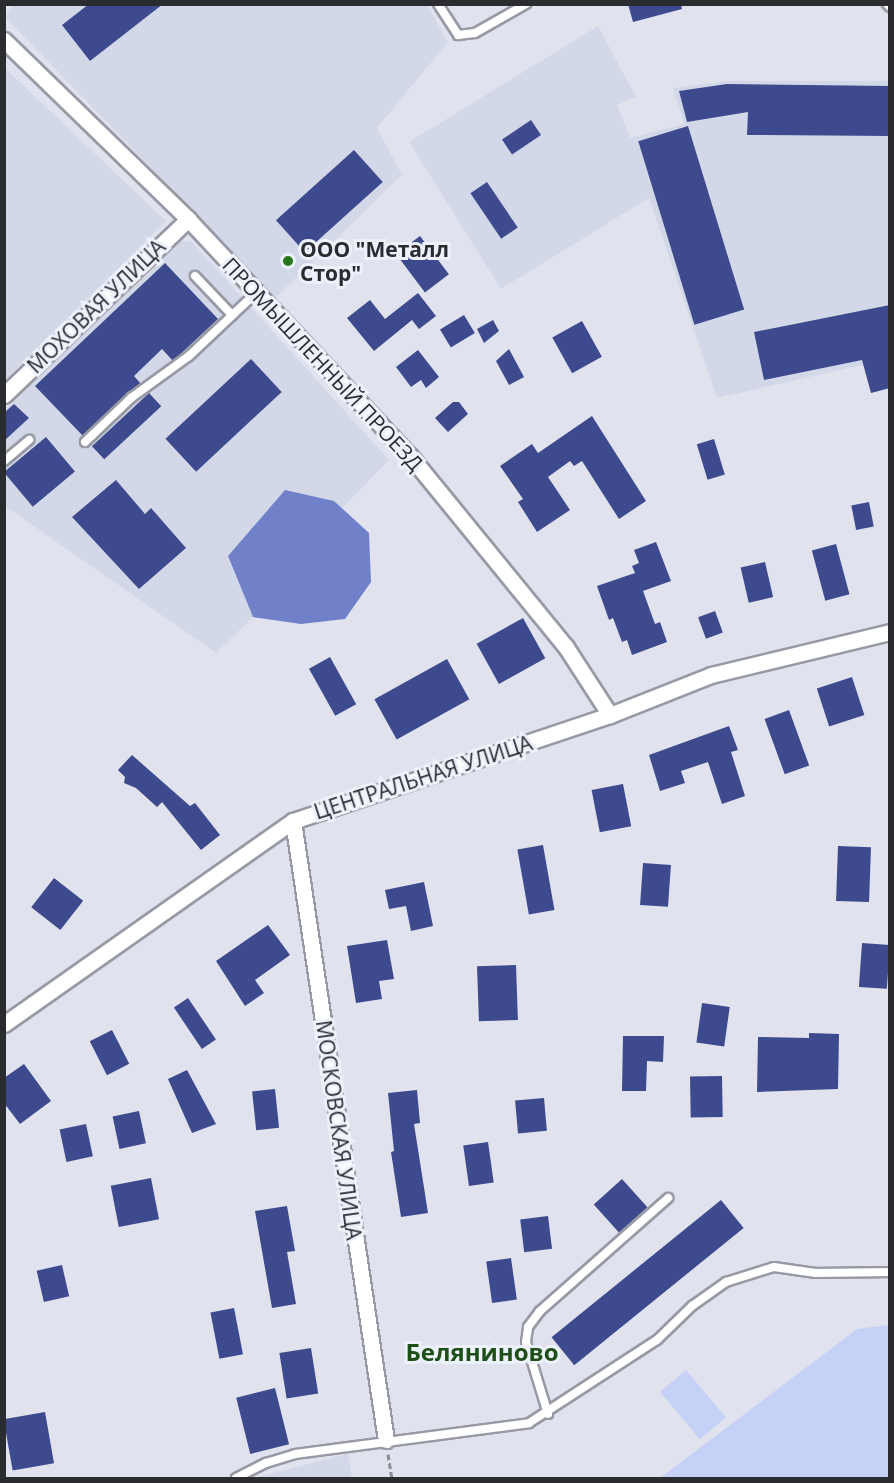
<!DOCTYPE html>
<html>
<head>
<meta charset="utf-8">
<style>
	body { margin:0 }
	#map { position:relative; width:894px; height:1483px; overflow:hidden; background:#e0e3ee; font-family:"Open Sans",sans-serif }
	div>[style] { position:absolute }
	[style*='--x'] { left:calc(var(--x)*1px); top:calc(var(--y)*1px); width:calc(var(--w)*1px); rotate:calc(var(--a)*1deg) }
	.built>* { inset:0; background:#d3d8e9 }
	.green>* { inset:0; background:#c6d1f7; transform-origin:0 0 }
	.water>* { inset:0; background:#7081c9 }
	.building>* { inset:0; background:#3d4a8d; transform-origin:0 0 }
	.path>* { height:3px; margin-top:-1.5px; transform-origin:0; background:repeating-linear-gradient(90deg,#8c8e96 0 6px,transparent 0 9px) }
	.roads { filter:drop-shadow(2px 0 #979aa4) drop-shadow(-2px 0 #979aa4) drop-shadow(0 2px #979aa4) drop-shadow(0 -2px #979aa4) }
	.service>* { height:8px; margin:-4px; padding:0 4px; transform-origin:4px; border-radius:4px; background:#fff }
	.minor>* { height:15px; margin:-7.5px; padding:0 7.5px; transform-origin:7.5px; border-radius:7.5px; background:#fff }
	.dots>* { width:16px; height:16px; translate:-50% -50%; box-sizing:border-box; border:3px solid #edf1fb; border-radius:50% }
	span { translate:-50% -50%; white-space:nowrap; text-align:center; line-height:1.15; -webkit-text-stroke:6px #edf1fb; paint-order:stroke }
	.poi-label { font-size:21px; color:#2b2c30; font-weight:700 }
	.left { translate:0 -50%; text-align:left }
	.street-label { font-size:21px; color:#2b2c30 }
	.quarter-label { font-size:24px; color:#1f4f18; font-weight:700 }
	.frame { position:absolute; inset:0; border:6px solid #2b2c30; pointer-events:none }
</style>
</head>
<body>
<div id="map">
	<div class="built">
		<div style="clip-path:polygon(15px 4px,427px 5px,448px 42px,377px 128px,402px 175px,276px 297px,5px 17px)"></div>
		<div style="clip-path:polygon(598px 26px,636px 97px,617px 105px,630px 138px,684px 124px,673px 88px,726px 81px,889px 81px,889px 359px,717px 398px,649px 198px,501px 289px,409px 142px)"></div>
		<div style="clip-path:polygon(5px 68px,166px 221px,5px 380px,4px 380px)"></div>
		<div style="clip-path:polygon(178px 240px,192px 242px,389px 460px,342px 508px,334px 501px,285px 490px,228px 556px,253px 617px,216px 653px,5px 506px,5px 410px)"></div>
		<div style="clip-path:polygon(348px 1454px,352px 1478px,256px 1478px,258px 1477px)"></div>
	</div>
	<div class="green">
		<div style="clip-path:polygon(889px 1325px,889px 1478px,660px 1478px,857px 1329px)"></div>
		<div style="left:686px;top:1370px;width:62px;height:34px;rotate:50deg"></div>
	</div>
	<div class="water">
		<div style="clip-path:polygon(285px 490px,334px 501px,369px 533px,371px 582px,345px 619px,301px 624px,253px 617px,228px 556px)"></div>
	</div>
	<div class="building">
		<div style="clip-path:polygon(89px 4px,163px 4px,90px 61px,62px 25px)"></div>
		<div style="clip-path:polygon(628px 4px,681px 4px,682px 9px,633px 22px)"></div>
		<div style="clip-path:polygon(727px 84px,890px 86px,890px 136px,747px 135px,748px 112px,687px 122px,679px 91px)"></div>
		<div style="left:531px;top:120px;width:18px;height:35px;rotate:56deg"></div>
		<div style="left:688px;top:126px;width:192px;height:52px;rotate:73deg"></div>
		<div style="left:354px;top:150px;width:43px;height:105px;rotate:48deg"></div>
		<div style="left:487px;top:182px;width:55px;height:20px;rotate:56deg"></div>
		<div style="left:420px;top:236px;width:48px;height:30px;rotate:53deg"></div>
		<div style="clip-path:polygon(165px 263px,218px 319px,173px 361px,162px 349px,134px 376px,141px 384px,83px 436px,35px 386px)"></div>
		<div style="clip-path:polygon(418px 293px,436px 316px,419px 329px,412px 320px,374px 351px,347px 318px,370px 300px,385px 319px)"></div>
		<div style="clip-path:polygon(890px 305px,890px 388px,871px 393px,862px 360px,764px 380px,754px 332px)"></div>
		<div style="left:464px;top:315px;width:21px;height:28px;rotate:59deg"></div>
		<div style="clip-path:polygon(493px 320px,499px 331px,484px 343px,477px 329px)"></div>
		<div style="left:582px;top:321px;width:41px;height:34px;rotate:61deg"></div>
		<div style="clip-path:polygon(509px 349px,524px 377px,509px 385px,496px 361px)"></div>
		<div style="clip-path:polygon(418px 350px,439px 377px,426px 388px,421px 380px,411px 387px,396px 367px)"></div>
		<div style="left:251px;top:359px;width:45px;height:117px;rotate:47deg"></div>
		<div style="left:149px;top:393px;width:18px;height:78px;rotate:47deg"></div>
		<div style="clip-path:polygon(453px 402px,459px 402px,468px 414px,448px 432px,435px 418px)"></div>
		<div style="clip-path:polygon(14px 404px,29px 418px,4px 441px,4px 413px)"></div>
		<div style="clip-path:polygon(592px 416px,646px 501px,619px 519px,582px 461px,574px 466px,570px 461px,548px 477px,570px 510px,537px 532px,518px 502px,523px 499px,500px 466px,532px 444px,538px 453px)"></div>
		<div style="left:46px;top:437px;width:45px;height:55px;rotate:50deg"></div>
		<div style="left:714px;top:439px;width:37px;height:18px;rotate:73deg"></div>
		<div style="clip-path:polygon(116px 480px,145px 514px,151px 508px,186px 548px,139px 589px,72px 517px)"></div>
		<div style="left:869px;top:502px;width:25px;height:18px;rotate:79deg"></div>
		<div style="clip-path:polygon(656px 542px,671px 581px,643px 591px,655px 624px,660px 622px,667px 642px,632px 655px,627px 640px,622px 642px,613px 618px,609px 620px,597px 586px,635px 573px,632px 566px,639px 563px,634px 550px)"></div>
		<div style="left:836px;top:544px;width:52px;height:25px;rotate:75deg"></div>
		<div style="left:765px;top:562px;width:36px;height:25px;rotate:77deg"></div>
		<div style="left:715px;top:611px;width:23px;height:18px;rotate:70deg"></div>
		<div style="left:523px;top:618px;width:46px;height:53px;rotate:61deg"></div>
		<div style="left:330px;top:657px;width:54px;height:24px;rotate:61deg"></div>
		<div style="left:447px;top:659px;width:46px;height:83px;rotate:61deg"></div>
		<div style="left:852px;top:677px;width:40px;height:37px;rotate:72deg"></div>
		<div style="left:789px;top:710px;width:59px;height:26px;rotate:70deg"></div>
		<div style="clip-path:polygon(729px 726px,738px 750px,731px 752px,745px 796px,722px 804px,708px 762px,681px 771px,685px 783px,660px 791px,649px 755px)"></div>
		<div style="clip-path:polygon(132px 755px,190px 806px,195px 803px,220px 835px,201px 850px,162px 802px,157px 807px,136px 788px,124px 783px,125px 777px,118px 770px)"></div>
		<div style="left:623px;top:784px;width:43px;height:32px;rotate:79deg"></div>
		<div style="left:543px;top:845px;width:66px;height:26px;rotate:80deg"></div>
		<div style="left:838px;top:846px;width:33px;height:55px;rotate:2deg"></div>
		<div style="left:643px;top:863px;width:28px;height:42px;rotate:4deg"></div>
		<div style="left:54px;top:878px;width:37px;height:37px;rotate:38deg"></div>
		<div style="clip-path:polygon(424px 882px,433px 926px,411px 931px,406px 906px,389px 909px,385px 890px)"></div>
		<div style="clip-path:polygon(268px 925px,290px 955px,255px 980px,264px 993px,245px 1006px,216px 961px)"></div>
		<div style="clip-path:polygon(387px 940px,394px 979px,379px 981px,382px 999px,356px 1003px,347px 946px)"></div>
		<div style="left:862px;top:943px;width:28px;height:44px;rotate:4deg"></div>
		<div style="left:516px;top:965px;width:55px;height:39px;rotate:88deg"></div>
		<div style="left:188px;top:998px;width:50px;height:17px;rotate:56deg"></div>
		<div style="left:702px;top:1003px;width:28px;height:40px;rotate:8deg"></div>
		<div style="left:112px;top:1030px;width:38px;height:25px;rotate:63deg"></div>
		<div style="clip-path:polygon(809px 1033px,839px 1034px,838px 1089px,757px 1092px,758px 1037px,809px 1038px)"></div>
		<div style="clip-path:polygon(623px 1036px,664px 1036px,663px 1062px,647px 1061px,646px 1091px,622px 1091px)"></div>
		<div style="clip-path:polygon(24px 1064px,51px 1101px,20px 1124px,4px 1103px,4px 1078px)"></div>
		<div style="clip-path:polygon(187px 1070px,216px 1124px,192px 1133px,168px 1079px)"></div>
		<div style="left:722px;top:1076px;width:41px;height:32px;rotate:89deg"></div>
		<div style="left:275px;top:1089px;width:39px;height:23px;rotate:84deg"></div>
		<div style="clip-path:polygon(417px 1090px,420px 1123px,414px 1124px,428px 1213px,401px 1217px,391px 1152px,394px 1151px,388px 1093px)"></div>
		<div style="left:544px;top:1098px;width:33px;height:29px;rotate:85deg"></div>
		<div style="left:139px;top:1111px;width:33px;height:27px;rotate:78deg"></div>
		<div style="left:86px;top:1124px;width:33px;height:27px;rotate:78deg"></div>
		<div style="left:488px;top:1142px;width:41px;height:25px;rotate:82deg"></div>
		<div style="left:151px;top:1178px;width:42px;height:41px;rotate:79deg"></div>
		<div style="left:622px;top:1179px;width:38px;height:38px;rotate:48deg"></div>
		<div style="left:721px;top:1200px;width:36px;height:218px;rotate:51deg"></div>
		<div style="clip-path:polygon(287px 1206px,295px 1251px,287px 1252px,296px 1304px,272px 1308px,255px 1211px)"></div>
		<div style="left:548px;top:1216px;width:33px;height:28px;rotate:83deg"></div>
		<div style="left:511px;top:1258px;width:42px;height:25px;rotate:82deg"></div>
		<div style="left:62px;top:1265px;width:32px;height:26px;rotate:77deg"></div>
		<div style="left:234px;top:1308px;width:47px;height:24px;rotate:79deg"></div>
		<div style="left:311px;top:1348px;width:46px;height:32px;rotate:81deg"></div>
		<div style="left:275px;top:1388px;width:58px;height:40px;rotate:76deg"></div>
		<div style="left:45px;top:1412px;width:52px;height:42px;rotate:80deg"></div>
	</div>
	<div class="path">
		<div style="--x:388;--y:1454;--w:24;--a:81"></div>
	</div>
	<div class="roads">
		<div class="service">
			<div style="--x:438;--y:4;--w:37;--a:57"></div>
			<div style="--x:458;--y:35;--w:17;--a:-7"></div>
			<div style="--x:475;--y:33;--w:59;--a:-29.6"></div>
			<div style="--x:887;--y:4;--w:4;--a:45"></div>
			<div style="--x:195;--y:276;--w:54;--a:46.5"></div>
			<div style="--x:85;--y:442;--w:64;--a:-43.7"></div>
			<div style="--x:131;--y:398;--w:72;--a:-35.9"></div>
			<div style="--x:189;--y:356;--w:93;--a:-43.3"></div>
			<div style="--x:4;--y:461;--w:33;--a:-40"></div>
			<div style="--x:548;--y:1414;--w:75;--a:-107"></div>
			<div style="--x:526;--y:1342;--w:15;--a:-82"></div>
			<div style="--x:528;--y:1327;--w:20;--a:-53"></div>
			<div style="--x:540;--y:1311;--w:171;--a:-41.4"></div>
			<div style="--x:236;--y:1478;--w:34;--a:-27"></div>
			<div style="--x:266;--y:1463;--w:30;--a:-17"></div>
			<div style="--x:295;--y:1454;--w:236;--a:-7.5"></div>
			<div style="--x:529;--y:1423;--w:153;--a:-33"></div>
			<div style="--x:657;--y:1340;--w:49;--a:-44.2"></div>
			<div style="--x:692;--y:1306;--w:42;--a:-35.2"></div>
			<div style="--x:726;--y:1282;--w:50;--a:-17.4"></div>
			<div style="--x:774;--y:1267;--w:42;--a:8.1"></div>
			<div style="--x:816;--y:1273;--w:74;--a:-0.8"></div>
		</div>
		<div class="minor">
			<div style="--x:4;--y:40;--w:257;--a:44.2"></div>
			<div style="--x:188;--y:219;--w:326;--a:46.9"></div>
			<div style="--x:411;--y:457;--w:245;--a:50.8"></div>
			<div style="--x:566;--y:647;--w:81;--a:57.1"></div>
			<div style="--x:4;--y:395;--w:255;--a:-43.7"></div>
			<div style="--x:293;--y:821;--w:626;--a:81.46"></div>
			<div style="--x:4;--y:1024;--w:353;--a:-35.1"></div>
			<div style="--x:293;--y:821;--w:334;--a:-18.5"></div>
			<div style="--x:610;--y:715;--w:109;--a:-21.6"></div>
			<div style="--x:711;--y:675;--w:184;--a:-13.5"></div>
		</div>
	</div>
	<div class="dots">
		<div style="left:288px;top:261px;background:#29761d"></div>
	</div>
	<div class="poi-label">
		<span class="left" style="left:300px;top:261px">ООО "Металл<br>Стор"</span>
	</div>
	<div class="street-label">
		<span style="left:96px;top:306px;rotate:-44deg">МОХОВАЯ УЛИЦА</span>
		<span style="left:323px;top:364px;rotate:47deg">ПРОМЫШЛЕННЫЙ ПРОЕЗД</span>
		<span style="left:423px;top:777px;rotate:-18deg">ЦЕНТРАЛЬНАЯ УЛИЦА</span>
		<span style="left:339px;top:1130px;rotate:82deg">МОСКОВСКАЯ УЛИЦА</span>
	</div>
	<div class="quarter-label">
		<span style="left:482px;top:1352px">Беляниново</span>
	</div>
	<div class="frame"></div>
</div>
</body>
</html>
